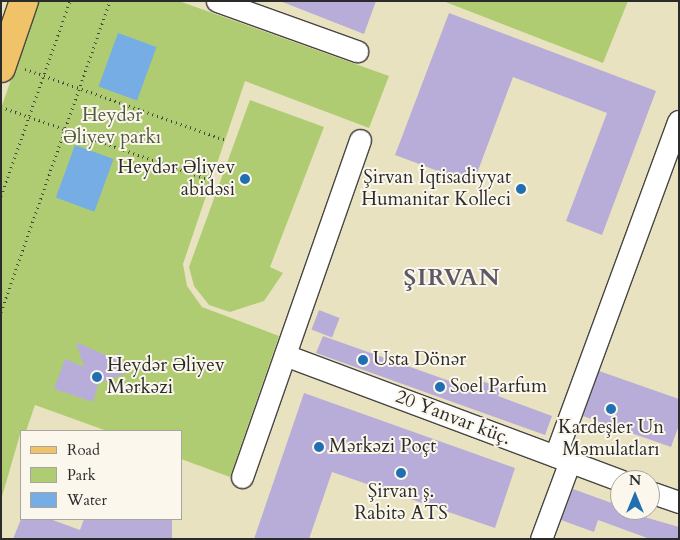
<!DOCTYPE html>
<html>
<head>
<meta charset="utf-8">
<style>
	body { margin:0 }
	#map { position:relative; width:680px; height:540px; overflow:hidden; background:#e9e2c1; font-family:Cardo,serif }
	div>[style] { position:absolute }
	[style*='--x'] { left:calc(var(--x)*1px); top:calc(var(--y)*1px); width:calc(var(--w)*1px); rotate:calc(var(--a)*1deg) }
	.green>* { inset:0; background:#b0cc72 }
	.water>* { inset:0; background:#76ade4; transform-origin:0 0 }
	.building>* { inset:0; background:#b8acd9; transform-origin:0 0 }
	.path>* { height:3px; margin-top:-1.5px; transform-origin:0; background:repeating-linear-gradient(90deg,#484642 0 1px,transparent 0 5px) }
	.roads { filter:drop-shadow(1px 0 #484642) drop-shadow(-1px 0 #484642) drop-shadow(0 1px #484642) drop-shadow(0 -1px #484642) }
	.minor>* { height:21px; margin:-10.5px; padding:0 10.5px; transform-origin:10.5px; border-radius:10.5px; background:#fff }
	.major>* { height:28px; margin:-14px; padding:0 14px; transform-origin:14px; border-radius:14px; background:#f1c369 }
	.dots>* { width:14px; height:14px; translate:-50% -50%; box-sizing:border-box; border:2px solid #fbf7ec; border-radius:50% }
	span { translate:-50% -50%; white-space:nowrap; text-align:center; line-height:1.15; -webkit-text-stroke:4px #fbf7ec; paint-order:stroke }
	.park-label { font-size:19px; color:#535b40 }
	.poi-label { font-size:19px; color:#2b2b2b }
	.right { translate:-100% -50%; text-align:right }
	.left { translate:0 -50%; text-align:left }
	.street-label { font-size:19px; color:#2b2b2b }
	.district-label { font-size:24px; color:#5c5868; font-weight:700; letter-spacing:1px }
	.frame { position:absolute; inset:0; border:2px solid #2b2b2b; pointer-events:none }
	.legend { position:absolute; left:20px; top:430px; width:162px; height:90px; box-sizing:border-box; background:#fbf7ec; border:1px solid #a8a59f; margin:0; padding:6px 9px; list-style:none; font-size:15px; color:#2b2b2b }
	.legend li { display:flex; align-items:center; gap:10px; height:25px }
	.legend b { width:25px; border:1px solid #a8a59f }
	.north { position:absolute; left:610px; top:470px; width:50px; height:50px; box-sizing:border-box; background:#fbf7ec; border:1px solid #a8a59f; border-radius:50%; rotate:0deg; font-size:14px; font-weight:700; line-height:20px; text-align:center; color:#2b2b2b }
	.north::after { content:''; display:block; margin:auto; width:18px; height:22px; background:#1f6fb2; clip-path:polygon(50% 0,100% 100%,50% 72%,0 100%) }
</style>
</head>
<body>
<div id="map">
	<div class="green">
		<div style="clip-path:polygon(39px 1px,179px 1px,389px 76px,369px 128px,245px 81px,183px 264px,187px 286px,202px 307px,279px 336px,230px 477px,181px 459px,181px 431px,107px 431px,35px 405px,26px 431px,21px 431px,1px 500px,1px 108px)"></div>
		<div style="clip-path:polygon(443px 1px,628px 1px,603px 63px)"></div>
		<div style="clip-path:polygon(250px 100px,324px 127px,270px 267px,283px 273px,264px 301px,230px 312px,209px 305px,194px 286px,189px 267px)"></div>
	</div>
	<div class="water">
		<div style="left:118px;top:33px;width:41px;height:57px;rotate:20deg"></div>
		<div style="left:75px;top:145px;width:41px;height:56px;rotate:20deg"></div>
	</div>
	<div class="building">
		<div style="clip-path:polygon(280px 1px,376px 1px,364px 34px)"></div>
		<div style="clip-path:polygon(449px 13px,656px 91px,602px 235px,566px 221px,607px 113px,513px 77px,473px 184px,395px 155px)"></div>
		<div style="left:319px;top:310px;width:22px;height:21px;rotate:21deg"></div>
		<div style="clip-path:polygon(323px 336px,475px 390px,479px 380px,501px 388px,498px 396px,552px 416px,545px 435px,316px 353px)"></div>
		<div style="clip-path:polygon(76px 342px,112px 358px,118px 353px,129px 372px,98px 384px,93px 402px,54px 389px,65px 359px,84px 367px)"></div>
		<div style="clip-path:polygon(599px 371px,679px 399px,679px 425px,671px 447px,583px 416px)"></div>
		<div style="clip-path:polygon(304px 393px,515px 468px,495px 528px,332px 472px,309px 539px,254px 539px)"></div>
		<div style="clip-path:polygon(573px 489px,620px 506px,620px 510px,679px 527px,679px 539px,650px 539px,598px 520px,594px 532px,561px 520px)"></div>
		<div style="clip-path:polygon(21px 519px,50px 519px,80px 530px,84px 519px,172px 519px,172px 539px,13px 539px)"></div>
	</div>
	<div class="path">
		<div style="--x:25;--y:69;--w:212;--a:19.5"></div>
		<div style="--x:1;--y:107;--w:222;--a:19.2"></div>
		<div style="--x:1;--y:196;--w:207;--a:-70.5"></div>
		<div style="--x:1;--y:312;--w:330;--a:-70.7"></div>
	</div>
	<div class="roads">
		<div class="minor">
			<div style="--x:217;--y:1;--w:149;--a:19.7"></div>
			<div style="--x:285;--y:355;--w:358;--a:20.5"></div>
			<div style="--x:555;--y:456;--w:357;--a:-69.8"></div>
			<div style="--x:242;--y:477;--w:357;--a:-70.7"></div>
			<div style="--x:650;--y:492;--w:31;--a:19"></div>
			<div style="--x:541;--y:539;--w:83;--a:-69.6"></div>
		</div>
		<div class="major">
			<div style="--x:1;--y:68;--w:71;--a:-71.1"></div>
		</div>
	</div>
	<div class="dots">
		<div style="left:245px;top:179px;background:#1f6fb2"></div>
		<div style="left:521px;top:189px;background:#1f6fb2"></div>
		<div style="left:363px;top:360px;background:#1f6fb2"></div>
		<div style="left:97px;top:377px;background:#1f6fb2"></div>
		<div style="left:440px;top:387px;background:#1f6fb2"></div>
		<div style="left:611px;top:409px;background:#1f6fb2"></div>
		<div style="left:319px;top:447px;background:#1f6fb2"></div>
		<div style="left:401px;top:473px;background:#1f6fb2"></div>
	</div>
	<div class="park-label">
		<span style="left:112px;top:127px">Heydər<br>Əliyev parkı</span>
	</div>
	<div class="poi-label">
		<span class="right" style="left:235px;top:179px">Heydər Əliyev<br>abidəsi</span>
		<span class="right" style="left:511px;top:189px">Şirvan İqtisadiyyat<br>Humanitar Kolleci</span>
		<span class="left" style="left:373px;top:360px">Usta Dönər</span>
		<span class="left" style="left:107px;top:377px">Heydər Əliyev<br>Mərkəzi</span>
		<span class="left" style="left:450px;top:387px">Soel Parfum</span>
		<span style="left:611px;top:439px">Kardeşler Un<br>Məmulatları</span>
		<span class="left" style="left:329px;top:447px">Mərkəzi Poçt</span>
		<span style="left:401px;top:503px">Şirvan ş.<br>Rabitə ATS</span>
	</div>
	<div class="street-label">
		<span style="left:453px;top:418px;rotate:21deg">20 Yanvar küç.</span>
	</div>
	<div class="district-label">
		<span style="left:452px;top:278px">ŞIRVAN</span>
	</div>
	<div class="frame"></div>
	<ul class="legend">
	<li><b style="height:6px;background:#f1c369"></b>Road</li>
	<li><b style="height:14px;background:#b0cc72"></b>Park</li>
	<li><b style="height:14px;background:#76ade4"></b>Water</li>
	</ul>
	<div class="north">N</div>
</div>
</body>
</html>
